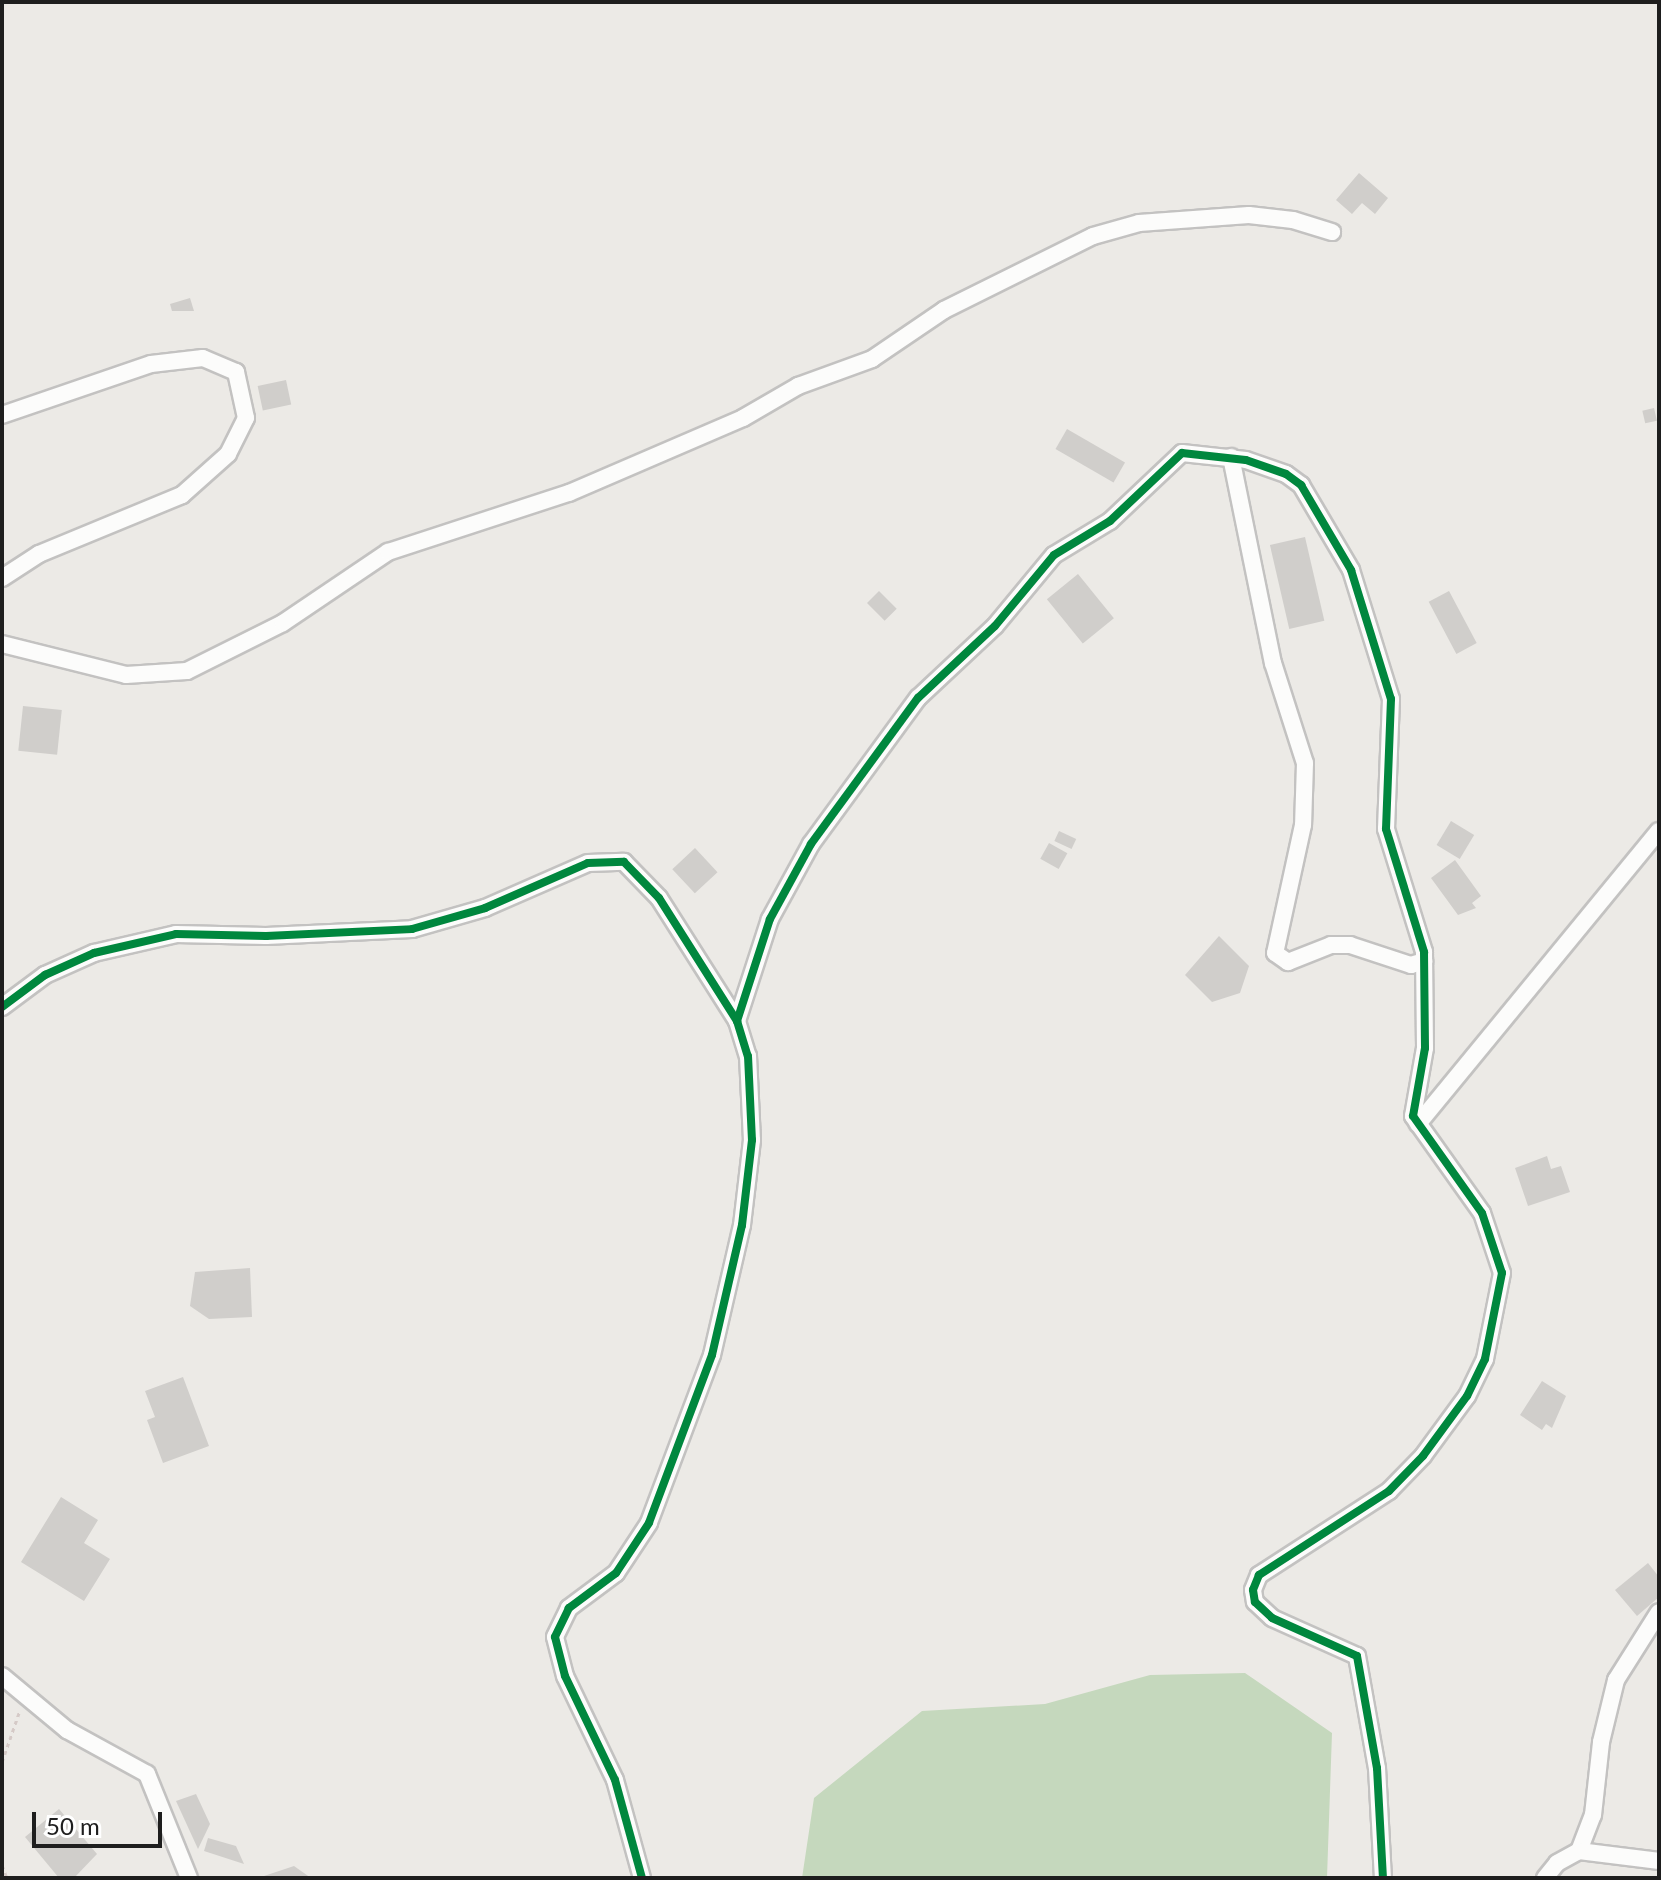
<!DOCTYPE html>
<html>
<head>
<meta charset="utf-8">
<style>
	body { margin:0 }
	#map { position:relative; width:1661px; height:1880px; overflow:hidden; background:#eceae6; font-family:Lato,sans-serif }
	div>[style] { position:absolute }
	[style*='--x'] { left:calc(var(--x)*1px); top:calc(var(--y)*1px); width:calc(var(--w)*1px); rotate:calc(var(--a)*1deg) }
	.forest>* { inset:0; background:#c5d8bd }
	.building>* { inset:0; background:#d0cecb; transform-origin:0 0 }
	.path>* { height:3px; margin-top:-1.5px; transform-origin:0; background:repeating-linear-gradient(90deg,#d5cac7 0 4px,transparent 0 8px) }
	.roads { filter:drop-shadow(2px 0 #c3c2c1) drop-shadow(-2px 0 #c3c2c1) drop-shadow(0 2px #c3c2c1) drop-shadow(0 -2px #c3c2c1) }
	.street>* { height:16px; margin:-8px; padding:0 8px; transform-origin:8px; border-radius:8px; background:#fcfcfb }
	.cycleway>* { height:8px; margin:-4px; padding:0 4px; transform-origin:4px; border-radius:4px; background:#00873e }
	span { translate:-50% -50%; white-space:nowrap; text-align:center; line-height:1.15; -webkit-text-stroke:6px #fff; paint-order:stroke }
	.frame { position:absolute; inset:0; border:4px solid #1e1e1e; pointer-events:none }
	.scale { position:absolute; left:32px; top:1812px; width:130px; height:36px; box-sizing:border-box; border:4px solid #1e1e1e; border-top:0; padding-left:10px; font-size:24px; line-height:28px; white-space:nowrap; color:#1e1e1e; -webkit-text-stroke:6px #fff; paint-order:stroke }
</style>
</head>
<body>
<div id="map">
	<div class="forest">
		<div style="clip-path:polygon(1245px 1673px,1332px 1733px,1327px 1878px,802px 1878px,814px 1798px,922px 1711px,1045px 1704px,1150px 1675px)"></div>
	</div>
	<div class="building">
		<div style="clip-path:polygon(1359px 173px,1388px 198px,1375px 214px,1362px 203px,1352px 214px,1336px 200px)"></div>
		<div style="clip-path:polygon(190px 298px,194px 311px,172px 311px,170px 304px)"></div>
		<div style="left:286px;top:380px;width:25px;height:29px;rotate:78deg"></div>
		<div style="left:1654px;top:408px;width:13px;height:12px;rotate:77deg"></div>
		<div style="left:1067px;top:429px;width:67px;height:23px;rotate:30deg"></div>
		<div style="left:1305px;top:537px;width:86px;height:36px;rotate:77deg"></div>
		<div style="left:1078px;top:574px;width:57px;height:40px;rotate:51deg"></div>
		<div style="left:879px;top:591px;width:25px;height:17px;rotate:45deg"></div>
		<div style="left:1449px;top:591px;width:59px;height:23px;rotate:62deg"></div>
		<div style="left:23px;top:706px;width:39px;height:45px;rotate:6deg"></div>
		<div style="left:1451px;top:821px;width:27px;height:28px;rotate:31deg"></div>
		<div style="left:1059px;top:831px;width:19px;height:11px;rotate:25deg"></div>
		<div style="left:1049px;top:843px;width:21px;height:18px;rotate:29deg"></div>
		<div style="left:695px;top:848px;width:33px;height:31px;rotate:47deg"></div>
		<div style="clip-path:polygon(1455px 860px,1481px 896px,1472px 903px,1476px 908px,1458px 915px,1431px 878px)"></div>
		<div style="clip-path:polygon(1219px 936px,1249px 966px,1240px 993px,1212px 1002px,1185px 975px)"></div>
		<div style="clip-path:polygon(1547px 1156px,1551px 1169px,1561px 1166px,1570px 1192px,1528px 1206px,1515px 1168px)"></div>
		<div style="clip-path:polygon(250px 1268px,252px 1317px,209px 1319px,190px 1306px,195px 1272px)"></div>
		<div style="clip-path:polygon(183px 1377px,209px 1446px,163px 1463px,147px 1420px,155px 1417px,145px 1391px)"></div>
		<div style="clip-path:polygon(1542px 1381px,1566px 1396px,1552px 1428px,1546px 1424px,1542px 1430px,1520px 1415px)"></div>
		<div style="clip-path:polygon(61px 1497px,98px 1520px,84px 1543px,110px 1559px,84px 1601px,21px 1562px)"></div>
		<div style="clip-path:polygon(1648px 1563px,1659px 1577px,1659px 1597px,1637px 1616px,1615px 1590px)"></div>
		<div style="clip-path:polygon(196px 1794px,210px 1824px,198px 1849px,176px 1801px)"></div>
		<div style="clip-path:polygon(59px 1809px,97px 1854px,74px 1878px,59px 1878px,25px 1837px)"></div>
		<div style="clip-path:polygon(208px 1838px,236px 1846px,244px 1864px,204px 1851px)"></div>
		<div style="clip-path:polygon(294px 1866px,311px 1878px,261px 1878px,261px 1877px)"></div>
	</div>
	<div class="path">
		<div style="--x:2;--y:1762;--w:55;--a:-70.9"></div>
		<div style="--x:2;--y:1865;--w:14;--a:69"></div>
	</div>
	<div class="roads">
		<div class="street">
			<div style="--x:2;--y:415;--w:157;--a:-18.9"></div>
			<div style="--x:151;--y:364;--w:52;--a:-6.6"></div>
			<div style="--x:203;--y:358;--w:36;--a:23"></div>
			<div style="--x:236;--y:372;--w:47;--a:77.7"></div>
			<div style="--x:246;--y:418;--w:40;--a:116.6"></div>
			<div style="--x:228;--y:454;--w:62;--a:138.3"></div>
			<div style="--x:182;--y:495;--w:155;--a:157.6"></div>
			<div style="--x:39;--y:554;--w:44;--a:147"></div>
			<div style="--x:1231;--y:457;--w:210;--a:78.5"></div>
			<div style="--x:1273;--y:663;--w:105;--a:72.3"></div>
			<div style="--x:1305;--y:763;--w:62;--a:91.8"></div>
			<div style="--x:1303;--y:825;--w:131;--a:102.3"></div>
			<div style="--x:1275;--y:953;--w:16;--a:35"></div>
			<div style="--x:1288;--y:962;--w:46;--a:-21.6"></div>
			<div style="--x:1331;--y:945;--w:19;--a:0"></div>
			<div style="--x:1350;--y:945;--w:64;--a:18.2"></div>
			<div style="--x:1411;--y:965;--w:14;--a:-17"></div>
			<div style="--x:2;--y:644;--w:128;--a:14"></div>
			<div style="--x:126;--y:675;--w:61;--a:-3.8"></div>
			<div style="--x:187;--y:671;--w:107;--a:-26.6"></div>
			<div style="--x:283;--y:623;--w:127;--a:-34.1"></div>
			<div style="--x:388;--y:552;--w:190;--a:-18.1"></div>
			<div style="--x:569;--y:493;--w:189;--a:-23.3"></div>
			<div style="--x:743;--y:418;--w:64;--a:-30.2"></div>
			<div style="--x:798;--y:386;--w:79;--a:-20"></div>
			<div style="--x:872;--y:359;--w:87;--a:-34.2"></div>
			<div style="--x:944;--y:310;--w:166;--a:-26.4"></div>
			<div style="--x:1093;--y:236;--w:48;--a:-15.8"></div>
			<div style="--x:1139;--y:223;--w:110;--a:-4.2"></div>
			<div style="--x:1249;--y:215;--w:44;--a:6.5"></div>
			<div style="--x:1293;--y:220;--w:41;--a:17.1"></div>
			<div style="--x:2;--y:1007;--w:54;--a:-36.7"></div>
			<div style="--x:45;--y:975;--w:54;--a:-24.2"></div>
			<div style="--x:94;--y:953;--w:84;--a:-13"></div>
			<div style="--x:176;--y:934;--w:90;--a:1.3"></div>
			<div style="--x:266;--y:936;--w:146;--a:-2.7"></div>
			<div style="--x:412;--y:929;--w:76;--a:-16"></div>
			<div style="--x:485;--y:908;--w:112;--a:-23.6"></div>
			<div style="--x:588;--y:863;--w:36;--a:-2"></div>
			<div style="--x:624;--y:862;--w:50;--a:45.8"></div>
			<div style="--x:659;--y:898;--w:146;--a:57.6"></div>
			<div style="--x:737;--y:1021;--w:37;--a:73"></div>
			<div style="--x:748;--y:1056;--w:84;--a:87.3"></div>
			<div style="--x:752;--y:1140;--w:86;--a:96.7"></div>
			<div style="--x:742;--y:1225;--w:133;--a:103"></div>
			<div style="--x:712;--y:1355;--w:179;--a:110.6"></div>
			<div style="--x:649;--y:1523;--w:60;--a:123.4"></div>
			<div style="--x:616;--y:1573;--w:59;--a:143.3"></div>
			<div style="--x:569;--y:1608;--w:32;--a:116"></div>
			<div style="--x:555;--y:1637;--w:40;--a:75.6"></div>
			<div style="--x:565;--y:1676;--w:115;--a:64.3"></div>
			<div style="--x:615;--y:1780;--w:102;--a:74.6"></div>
			<div style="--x:737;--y:1021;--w:107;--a:-72.1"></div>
			<div style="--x:770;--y:919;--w:85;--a:-61.3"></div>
			<div style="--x:811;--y:844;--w:181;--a:-53.8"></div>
			<div style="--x:918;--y:698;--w:105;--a:-43.1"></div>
			<div style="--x:995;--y:626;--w:92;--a:-50.3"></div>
			<div style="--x:1054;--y:555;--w:66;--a:-31.3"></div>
			<div style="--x:1110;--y:521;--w:99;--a:-43.4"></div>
			<div style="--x:1182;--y:453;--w:64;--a:6.2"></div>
			<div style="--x:1246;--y:460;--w:42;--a:19.3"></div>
			<div style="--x:1286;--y:474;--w:19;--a:36"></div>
			<div style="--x:1301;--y:485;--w:99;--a:59.5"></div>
			<div style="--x:1351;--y:570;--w:135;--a:72.8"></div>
			<div style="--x:1391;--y:699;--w:130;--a:92.2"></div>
			<div style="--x:1386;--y:829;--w:129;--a:72.8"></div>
			<div style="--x:1424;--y:952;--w:96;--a:89.4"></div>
			<div style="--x:1425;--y:1048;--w:69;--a:100"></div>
			<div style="--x:1413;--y:1116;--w:119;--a:54.6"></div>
			<div style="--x:1482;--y:1213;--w:63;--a:71.6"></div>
			<div style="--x:1502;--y:1273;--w:88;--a:101.2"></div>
			<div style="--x:1485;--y:1359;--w:41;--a:115.9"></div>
			<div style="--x:1467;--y:1396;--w:74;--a:126.3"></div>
			<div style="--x:1423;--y:1456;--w:49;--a:134.2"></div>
			<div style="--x:1389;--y:1491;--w:155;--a:147.1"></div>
			<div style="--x:1259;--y:1575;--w:16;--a:112"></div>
			<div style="--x:1253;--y:1590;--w:12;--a:81"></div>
			<div style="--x:1255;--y:1602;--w:23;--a:43"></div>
			<div style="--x:1272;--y:1618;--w:93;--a:24.1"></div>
			<div style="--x:1357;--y:1656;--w:114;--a:79.9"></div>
			<div style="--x:1377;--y:1768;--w:110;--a:86.9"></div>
			<div style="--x:1418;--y:1124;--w:379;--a:-50.6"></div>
			<div style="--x:2;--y:1676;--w:85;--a:39.7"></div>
			<div style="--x:67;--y:1730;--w:91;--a:28.8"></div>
			<div style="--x:147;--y:1774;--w:112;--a:68"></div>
			<div style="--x:1579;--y:1851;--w:39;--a:-69"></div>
			<div style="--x:1593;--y:1815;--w:73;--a:-83.7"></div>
			<div style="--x:1601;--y:1742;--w:64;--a:-76.4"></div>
			<div style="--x:1616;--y:1680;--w:80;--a:-57.7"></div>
			<div style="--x:1545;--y:1878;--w:19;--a:-51"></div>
			<div style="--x:1557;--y:1863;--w:25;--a:-29"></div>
			<div style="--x:1579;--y:1851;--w:81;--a:7.1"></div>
		</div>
	</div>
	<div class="cycleway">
		<div style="--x:2;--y:1007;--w:54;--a:-36.7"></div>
		<div style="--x:45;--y:975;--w:54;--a:-24.2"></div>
		<div style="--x:94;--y:953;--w:84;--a:-13"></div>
		<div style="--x:176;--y:934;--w:90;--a:1.3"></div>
		<div style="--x:266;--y:936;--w:146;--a:-2.7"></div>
		<div style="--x:412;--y:929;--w:76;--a:-16"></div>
		<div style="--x:485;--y:908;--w:112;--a:-23.6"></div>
		<div style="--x:588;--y:863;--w:36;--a:-2"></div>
		<div style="--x:624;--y:862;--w:50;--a:45.8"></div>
		<div style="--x:659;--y:898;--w:146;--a:57.6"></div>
		<div style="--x:737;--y:1021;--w:37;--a:73"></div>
		<div style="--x:748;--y:1056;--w:84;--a:87.3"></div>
		<div style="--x:752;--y:1140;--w:86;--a:96.7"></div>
		<div style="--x:742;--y:1225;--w:133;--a:103"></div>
		<div style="--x:712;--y:1355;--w:179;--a:110.6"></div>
		<div style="--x:649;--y:1523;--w:60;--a:123.4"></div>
		<div style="--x:616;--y:1573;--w:59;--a:143.3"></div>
		<div style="--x:569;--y:1608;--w:32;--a:116"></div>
		<div style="--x:555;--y:1637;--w:40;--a:75.6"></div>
		<div style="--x:565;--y:1676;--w:115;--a:64.3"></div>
		<div style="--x:615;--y:1780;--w:102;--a:74.6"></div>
		<div style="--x:737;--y:1021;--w:107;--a:-72.1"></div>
		<div style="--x:770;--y:919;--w:85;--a:-61.3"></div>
		<div style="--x:811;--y:844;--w:181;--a:-53.8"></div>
		<div style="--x:918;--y:698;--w:105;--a:-43.1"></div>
		<div style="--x:995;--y:626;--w:92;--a:-50.3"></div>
		<div style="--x:1054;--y:555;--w:66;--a:-31.3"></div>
		<div style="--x:1110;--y:521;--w:99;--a:-43.4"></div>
		<div style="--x:1182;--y:453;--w:64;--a:6.2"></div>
		<div style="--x:1246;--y:460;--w:42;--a:19.3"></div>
		<div style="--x:1286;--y:474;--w:19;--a:36"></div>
		<div style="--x:1301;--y:485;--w:99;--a:59.5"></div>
		<div style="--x:1351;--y:570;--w:135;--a:72.8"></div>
		<div style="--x:1391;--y:699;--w:130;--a:92.2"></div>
		<div style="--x:1386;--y:829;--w:129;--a:72.8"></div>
		<div style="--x:1424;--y:952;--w:96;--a:89.4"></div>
		<div style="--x:1425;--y:1048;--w:69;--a:100"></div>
		<div style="--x:1413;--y:1116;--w:119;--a:54.6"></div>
		<div style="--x:1482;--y:1213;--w:63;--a:71.6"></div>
		<div style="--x:1502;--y:1273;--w:88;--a:101.2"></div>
		<div style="--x:1485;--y:1359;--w:41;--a:115.9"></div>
		<div style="--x:1467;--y:1396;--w:74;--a:126.3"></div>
		<div style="--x:1423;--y:1456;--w:49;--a:134.2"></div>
		<div style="--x:1389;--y:1491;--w:155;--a:147.1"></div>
		<div style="--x:1259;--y:1575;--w:16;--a:112"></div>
		<div style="--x:1253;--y:1590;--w:12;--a:81"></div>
		<div style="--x:1255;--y:1602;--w:23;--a:43"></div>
		<div style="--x:1272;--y:1618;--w:93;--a:24.1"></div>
		<div style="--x:1357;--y:1656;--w:114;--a:79.9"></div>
		<div style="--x:1377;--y:1768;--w:110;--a:86.9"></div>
	</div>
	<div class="frame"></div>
	<div class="scale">50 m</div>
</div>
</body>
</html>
